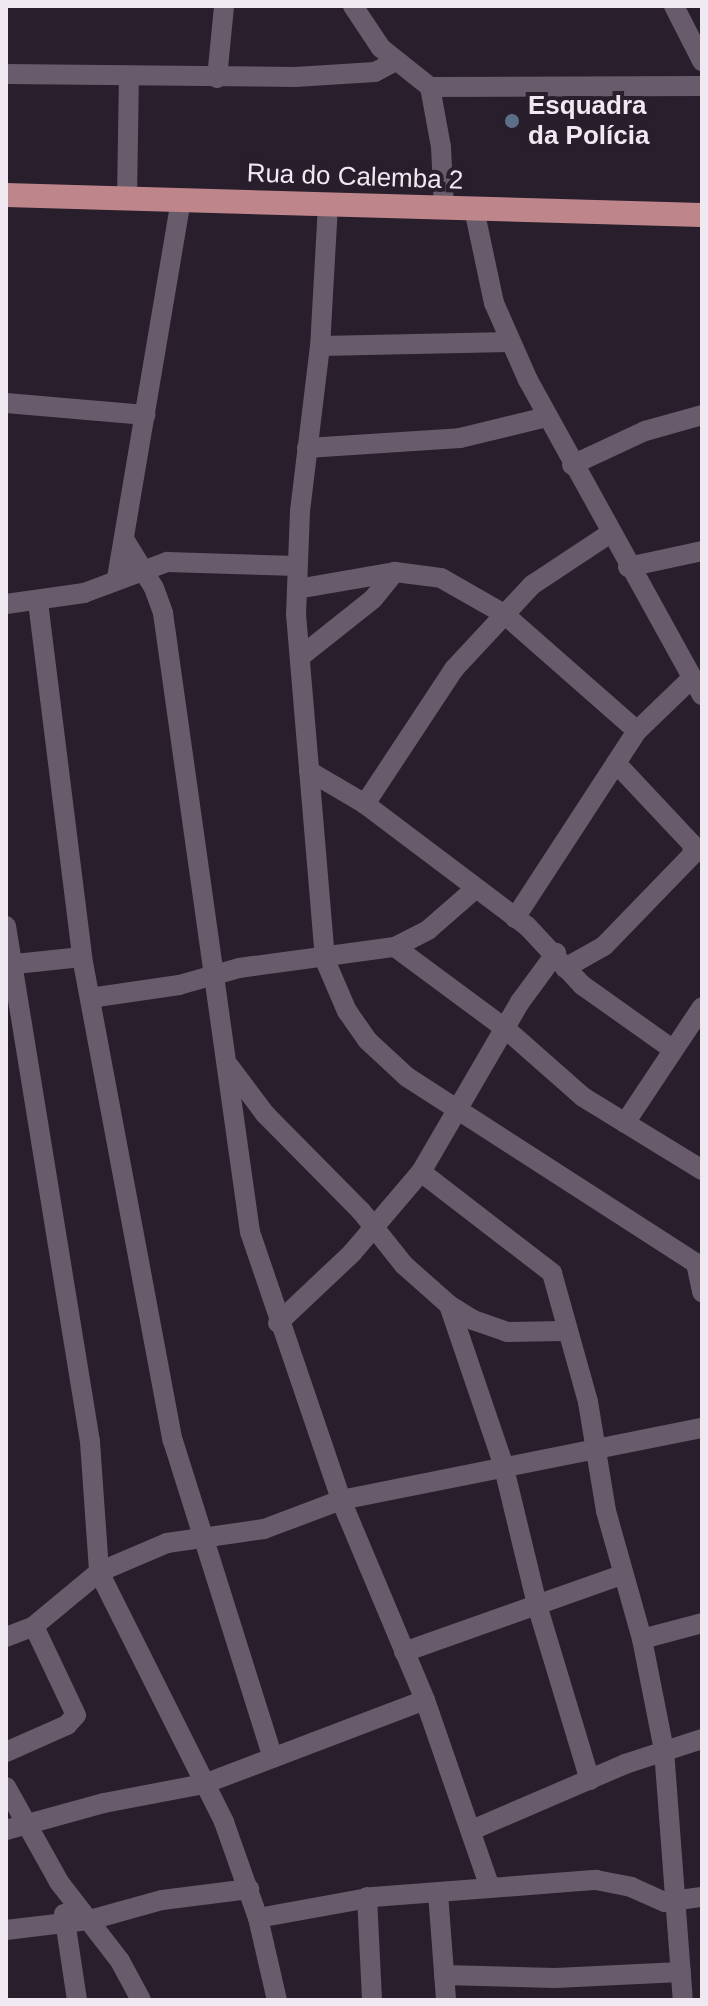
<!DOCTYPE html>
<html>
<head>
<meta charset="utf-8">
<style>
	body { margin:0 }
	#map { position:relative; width:708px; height:2006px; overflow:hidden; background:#281e2c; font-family:Helvetica,sans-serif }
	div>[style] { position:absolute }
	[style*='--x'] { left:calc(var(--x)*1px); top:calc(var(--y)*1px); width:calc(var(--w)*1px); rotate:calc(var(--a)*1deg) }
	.minor>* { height:20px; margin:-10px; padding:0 10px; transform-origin:10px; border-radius:10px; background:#685b6b }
	.major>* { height:24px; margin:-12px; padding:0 12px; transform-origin:12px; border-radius:12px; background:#be858b }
	.dots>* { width:22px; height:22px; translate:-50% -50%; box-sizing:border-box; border:4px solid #281e2c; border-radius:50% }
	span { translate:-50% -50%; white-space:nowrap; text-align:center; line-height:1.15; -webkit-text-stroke:8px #281e2c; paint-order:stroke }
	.poi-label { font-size:26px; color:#f0e9f2; font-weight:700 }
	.left { translate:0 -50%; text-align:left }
	.street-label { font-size:26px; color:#f0e9f2 }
	.frame { position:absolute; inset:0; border:8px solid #f0e9f2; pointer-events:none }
</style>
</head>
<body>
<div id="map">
	<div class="minor">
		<div style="--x:353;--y:6;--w:50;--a:56.3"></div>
		<div style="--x:381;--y:48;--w:63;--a:38.5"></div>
		<div style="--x:430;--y:87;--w:61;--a:79.6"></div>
		<div style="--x:441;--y:147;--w:61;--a:87.2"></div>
		<div style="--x:674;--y:6;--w:62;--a:63"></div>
		<div style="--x:6;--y:74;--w:289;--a:0.6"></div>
		<div style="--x:295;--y:77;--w:80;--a:-3.6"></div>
		<div style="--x:375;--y:72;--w:24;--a:-28"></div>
		<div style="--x:217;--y:78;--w:72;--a:-84.4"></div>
		<div style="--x:430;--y:87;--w:272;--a:-0.2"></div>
		<div style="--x:127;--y:199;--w:122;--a:-89.1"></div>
		<div style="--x:328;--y:205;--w:141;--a:93.2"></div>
		<div style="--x:320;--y:346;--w:166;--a:96.9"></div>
		<div style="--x:300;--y:511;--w:103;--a:92.2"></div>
		<div style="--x:296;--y:614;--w:347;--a:85.2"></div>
		<div style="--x:325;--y:960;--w:56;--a:66.7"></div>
		<div style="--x:347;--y:1011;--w:35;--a:55"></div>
		<div style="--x:367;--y:1040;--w:54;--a:42.8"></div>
		<div style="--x:407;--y:1077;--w:351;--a:32.8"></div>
		<div style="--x:474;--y:209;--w:96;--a:78"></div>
		<div style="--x:494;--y:303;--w:84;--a:66.2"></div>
		<div style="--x:528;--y:380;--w:360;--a:61.1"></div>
		<div style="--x:320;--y:346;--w:190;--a:-1.2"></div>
		<div style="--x:6;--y:403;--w:140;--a:4.9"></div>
		<div style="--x:307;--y:448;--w:153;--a:-3.7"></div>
		<div style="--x:460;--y:438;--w:89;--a:-13.6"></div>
		<div style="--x:572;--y:465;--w:81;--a:-25"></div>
		<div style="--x:645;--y:431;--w:59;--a:-15.7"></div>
		<div style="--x:124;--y:539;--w:57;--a:58.5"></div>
		<div style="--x:154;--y:588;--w:27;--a:70"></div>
		<div style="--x:163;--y:613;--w:625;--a:82"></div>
		<div style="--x:250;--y:1232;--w:283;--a:71.2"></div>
		<div style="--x:341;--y:1500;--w:217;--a:67.2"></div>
		<div style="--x:425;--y:1700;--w:199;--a:70.9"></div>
		<div style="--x:628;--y:567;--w:76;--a:-12.2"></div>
		<div style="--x:117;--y:578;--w:383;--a:-80.4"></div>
		<div style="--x:297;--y:589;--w:99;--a:-9.8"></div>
		<div style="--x:395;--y:572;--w:46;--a:7.4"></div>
		<div style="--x:441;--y:578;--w:73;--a:29.7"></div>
		<div style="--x:504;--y:614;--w:177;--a:41.3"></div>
		<div style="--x:38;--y:602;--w:358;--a:82.9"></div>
		<div style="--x:82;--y:957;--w:492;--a:79.4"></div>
		<div style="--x:173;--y:1441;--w:332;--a:72.5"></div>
		<div style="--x:6;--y:604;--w:79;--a:-8"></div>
		<div style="--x:84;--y:593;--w:89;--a:-20.5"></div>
		<div style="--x:167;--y:562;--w:130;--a:1.8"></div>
		<div style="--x:300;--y:657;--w:93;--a:-38.5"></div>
		<div style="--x:373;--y:599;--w:35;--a:-51"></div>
		<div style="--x:309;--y:771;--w:65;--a:30.5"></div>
		<div style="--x:365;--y:804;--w:203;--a:37"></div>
		<div style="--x:527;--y:926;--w:81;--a:47"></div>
		<div style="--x:582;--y:985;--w:110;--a:35.4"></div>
		<div style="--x:365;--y:804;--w:162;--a:-56.6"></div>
		<div style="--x:454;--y:669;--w:115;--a:-47.1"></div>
		<div style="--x:532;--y:585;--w:92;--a:-33.5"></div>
		<div style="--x:515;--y:918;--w:223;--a:-56.9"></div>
		<div style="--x:637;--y:731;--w:76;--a:-43.9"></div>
		<div style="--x:6;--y:926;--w:523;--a:80.75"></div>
		<div style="--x:90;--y:1442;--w:130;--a:86"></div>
		<div style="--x:99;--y:1572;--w:280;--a:63.4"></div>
		<div style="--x:224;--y:1822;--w:102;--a:70.5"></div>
		<div style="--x:258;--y:1918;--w:84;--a:77"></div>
		<div style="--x:395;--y:947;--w:139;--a:36.5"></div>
		<div style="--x:507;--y:1030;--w:101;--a:41.4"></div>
		<div style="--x:583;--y:1097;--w:140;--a:31.5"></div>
		<div style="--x:6;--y:965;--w:76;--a:-6"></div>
		<div style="--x:565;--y:968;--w:45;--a:-29.4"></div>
		<div style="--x:604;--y:946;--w:128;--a:-45.9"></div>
		<div style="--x:693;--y:854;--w:10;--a:-96"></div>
		<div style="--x:692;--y:844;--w:111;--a:-133.2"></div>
		<div style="--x:90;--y:998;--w:90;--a:-8.3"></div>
		<div style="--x:179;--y:985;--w:62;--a:-15.8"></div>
		<div style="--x:239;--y:968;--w:157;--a:-7.7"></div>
		<div style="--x:395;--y:947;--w:37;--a:-27"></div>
		<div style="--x:428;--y:930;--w:62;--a:-41.1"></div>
		<div style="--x:229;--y:1066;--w:60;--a:53.1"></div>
		<div style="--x:265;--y:1114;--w:136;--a:45.3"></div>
		<div style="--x:361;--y:1211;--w:69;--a:51.5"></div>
		<div style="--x:404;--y:1265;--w:60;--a:41.6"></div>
		<div style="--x:449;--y:1305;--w:28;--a:32"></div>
		<div style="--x:473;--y:1320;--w:36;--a:19"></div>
		<div style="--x:507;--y:1332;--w:57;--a:-1"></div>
		<div style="--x:625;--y:1123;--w:139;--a:-56.4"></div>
		<div style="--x:421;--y:1172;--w:165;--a:37.6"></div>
		<div style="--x:552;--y:1273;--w:134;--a:74.4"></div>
		<div style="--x:588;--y:1402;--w:110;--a:80.6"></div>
		<div style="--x:606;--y:1511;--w:133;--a:74.3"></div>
		<div style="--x:642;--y:1639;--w:113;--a:78.8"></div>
		<div style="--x:664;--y:1750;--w:251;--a:85.7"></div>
		<div style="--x:696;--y:1263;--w:30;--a:78"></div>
		<div style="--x:449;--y:1305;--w:168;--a:71.2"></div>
		<div style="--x:503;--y:1464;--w:145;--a:76.4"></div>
		<div style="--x:537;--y:1605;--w:183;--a:73.2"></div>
		<div style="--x:278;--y:1323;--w:102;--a:-43.4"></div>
		<div style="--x:352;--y:1253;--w:106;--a:-49.6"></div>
		<div style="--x:421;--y:1172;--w:197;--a:-59.8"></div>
		<div style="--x:520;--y:1002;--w:61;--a:-53.7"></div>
		<div style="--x:6;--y:1637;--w:30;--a:-21"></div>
		<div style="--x:34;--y:1626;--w:85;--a:-39.7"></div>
		<div style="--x:99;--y:1572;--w:74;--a:-23.1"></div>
		<div style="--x:167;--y:1543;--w:98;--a:-8.2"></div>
		<div style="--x:264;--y:1529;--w:82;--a:-20.6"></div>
		<div style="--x:341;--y:1500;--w:368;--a:-11.3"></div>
		<div style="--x:642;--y:1639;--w:62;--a:-14.9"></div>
		<div style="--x:404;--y:1652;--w:231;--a:-19.5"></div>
		<div style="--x:6;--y:1752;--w:67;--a:-23.9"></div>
		<div style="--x:67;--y:1725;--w:13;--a:-48"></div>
		<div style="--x:76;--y:1715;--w:98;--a:-115.3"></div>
		<div style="--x:6;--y:1787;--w:109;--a:60.8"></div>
		<div style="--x:59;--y:1882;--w:100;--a:52.3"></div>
		<div style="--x:120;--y:1961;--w:44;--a:61.7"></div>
		<div style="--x:6;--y:1830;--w:102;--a:-15.4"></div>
		<div style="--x:104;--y:1803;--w:102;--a:-10.8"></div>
		<div style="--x:204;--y:1784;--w:236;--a:-20.8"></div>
		<div style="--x:472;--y:1830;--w:167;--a:-23.3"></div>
		<div style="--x:625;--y:1764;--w:81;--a:-18"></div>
		<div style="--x:438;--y:1893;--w:107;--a:85.7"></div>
		<div style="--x:367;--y:1897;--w:103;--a:87.2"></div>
		<div style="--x:64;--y:1914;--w:87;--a:81.4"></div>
		<div style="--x:258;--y:1918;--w:117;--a:-10.3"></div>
		<div style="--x:373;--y:1897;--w:224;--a:-4.4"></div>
		<div style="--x:596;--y:1880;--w:36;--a:11"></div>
		<div style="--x:631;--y:1887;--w:37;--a:24"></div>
		<div style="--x:665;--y:1902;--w:37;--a:-8"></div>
		<div style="--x:6;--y:1930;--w:85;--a:-6.8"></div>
		<div style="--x:90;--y:1920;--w:75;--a:-15.5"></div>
		<div style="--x:162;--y:1900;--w:88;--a:-7.2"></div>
		<div style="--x:444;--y:1975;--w:111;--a:1.5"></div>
		<div style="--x:555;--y:1978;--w:126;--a:-2.7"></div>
	</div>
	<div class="major">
		<div style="--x:6;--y:195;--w:696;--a:1.65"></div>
	</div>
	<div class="dots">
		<div style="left:512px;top:121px;background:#5c6f8a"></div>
	</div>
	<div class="poi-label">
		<span class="left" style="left:528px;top:121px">Esquadra<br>da Polícia</span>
	</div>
	<div class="street-label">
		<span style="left:355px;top:177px;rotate:2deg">Rua do Calemba 2</span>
	</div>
	<div class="frame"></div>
</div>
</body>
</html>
